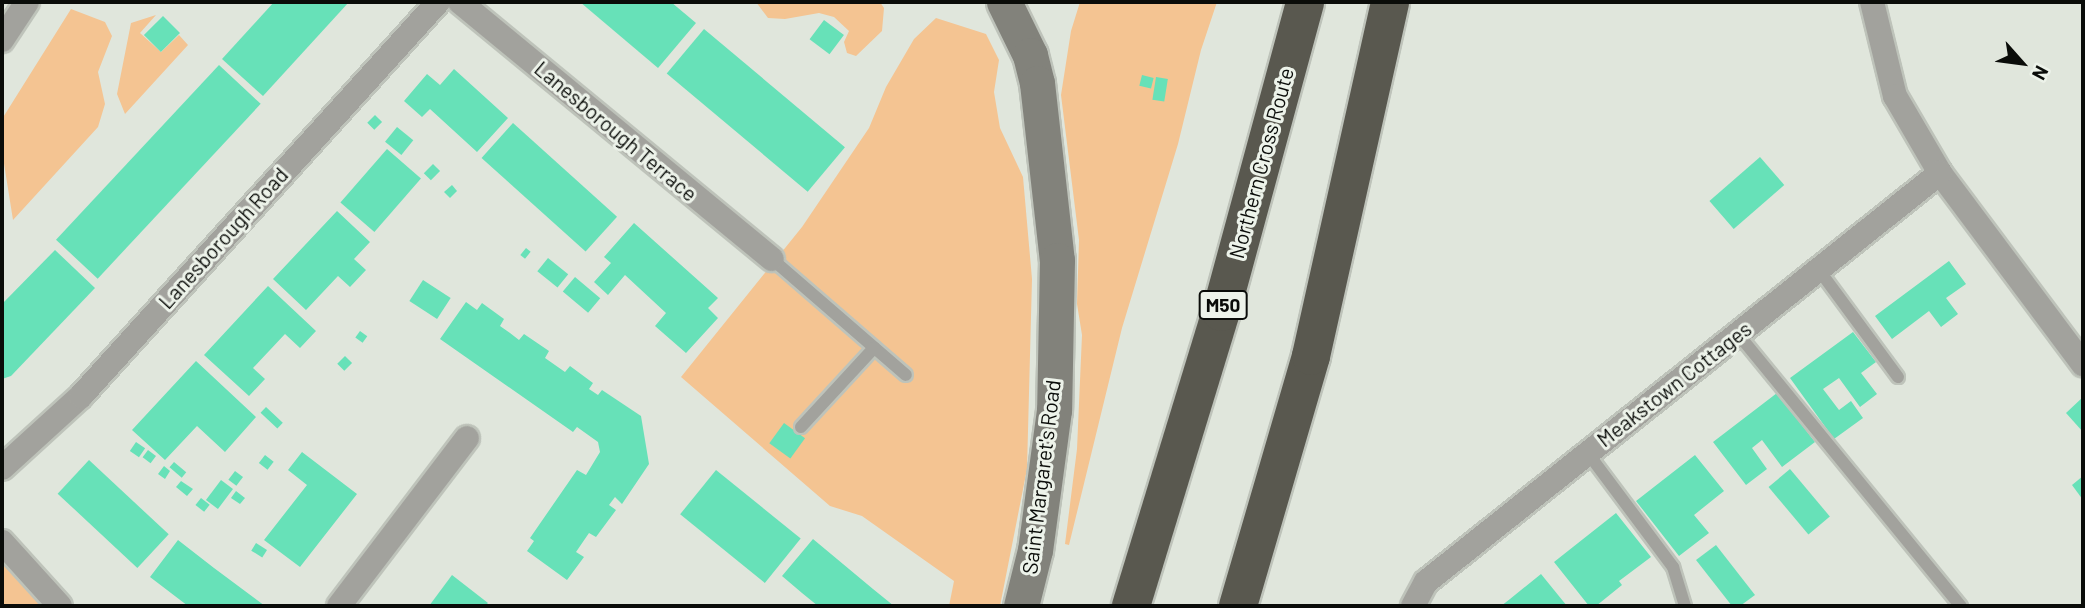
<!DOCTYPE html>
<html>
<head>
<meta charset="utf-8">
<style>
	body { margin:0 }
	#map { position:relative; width:2085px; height:608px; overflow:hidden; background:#e0e6dc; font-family:Barlow,sans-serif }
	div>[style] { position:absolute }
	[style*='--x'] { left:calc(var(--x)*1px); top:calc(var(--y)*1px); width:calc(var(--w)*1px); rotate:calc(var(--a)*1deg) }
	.green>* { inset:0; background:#f4c492 }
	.building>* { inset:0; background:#67e1b8; transform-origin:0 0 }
	.roads { filter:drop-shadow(2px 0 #bec3ba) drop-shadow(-2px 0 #bec3ba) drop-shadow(0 2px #bec3ba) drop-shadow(0 -2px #bec3ba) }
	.service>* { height:12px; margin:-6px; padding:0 6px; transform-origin:6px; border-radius:6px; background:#a2a29d }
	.minor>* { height:24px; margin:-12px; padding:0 12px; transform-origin:12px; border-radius:12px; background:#a2a29d }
	.secondary>* { height:35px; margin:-17.5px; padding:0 17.5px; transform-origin:17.5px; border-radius:17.5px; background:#82827b }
	.motorway>* { height:38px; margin:-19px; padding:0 19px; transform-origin:19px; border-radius:19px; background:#59584f }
	span { translate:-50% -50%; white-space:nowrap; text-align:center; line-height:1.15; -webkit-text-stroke:6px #edf3ea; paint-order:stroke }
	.shield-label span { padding:2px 5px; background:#edf3ea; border:2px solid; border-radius:5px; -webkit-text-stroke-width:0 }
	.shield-label { font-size:19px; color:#0a0c09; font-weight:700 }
	.street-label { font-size:21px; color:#0a0c09 }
	.frame { position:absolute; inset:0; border:4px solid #0a0c09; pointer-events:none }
	.north { position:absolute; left:1987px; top:28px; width:70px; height:70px; -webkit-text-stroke:5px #edf3ea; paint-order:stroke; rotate:118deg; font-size:19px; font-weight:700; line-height:28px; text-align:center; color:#0a0c09 }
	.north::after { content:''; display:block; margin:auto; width:24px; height:32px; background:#0a0c09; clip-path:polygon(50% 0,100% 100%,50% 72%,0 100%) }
</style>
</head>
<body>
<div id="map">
	<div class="green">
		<div style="clip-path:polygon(756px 2px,880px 2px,884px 8px,882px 31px,856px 56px,847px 53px,844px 42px,849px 31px,834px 17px,819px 13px,785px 19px,768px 18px)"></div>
		<div style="clip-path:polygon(1080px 2px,1217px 2px,1201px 50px,1178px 144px,1122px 328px,1069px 545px,1065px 544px,1077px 449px,1082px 335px,1077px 304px,1079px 240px,1061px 95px,1071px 31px)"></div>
		<div style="clip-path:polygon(71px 9px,105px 22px,112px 36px,98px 72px,105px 104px,98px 127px,13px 220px,2px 151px,2px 119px)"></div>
		<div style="clip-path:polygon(156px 15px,140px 33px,161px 52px,179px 35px,188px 45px,125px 114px,117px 94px,131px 23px)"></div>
		<div style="clip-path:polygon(936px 18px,986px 34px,999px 60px,994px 92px,1000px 128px,1023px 177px,1032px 279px,1027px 469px,1000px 606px,949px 606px,954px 581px,862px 516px,830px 506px,681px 377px,802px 227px,869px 128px,886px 87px,914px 39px)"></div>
		<div style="clip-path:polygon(2px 542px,60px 606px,2px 606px)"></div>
	</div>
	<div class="building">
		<div style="clip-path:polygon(274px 2px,349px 2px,263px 96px,222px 59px)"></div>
		<div style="clip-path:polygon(580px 2px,671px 2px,696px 23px,658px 68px)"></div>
		<div style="left:163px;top:16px;width:24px;height:27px;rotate:45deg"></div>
		<div style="left:824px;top:20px;width:25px;height:24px;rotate:37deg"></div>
		<div style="left:704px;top:29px;width:184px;height:58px;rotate:40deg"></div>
		<div style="left:219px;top:65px;width:57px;height:239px;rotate:43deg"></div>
		<div style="clip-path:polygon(454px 69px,508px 118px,477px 152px,430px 109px,422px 117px,404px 101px,427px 74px,440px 85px)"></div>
		<div style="left:1142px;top:75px;width:12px;height:11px;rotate:14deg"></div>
		<div style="left:1156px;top:77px;width:12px;height:23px;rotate:9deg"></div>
		<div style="left:375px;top:115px;width:10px;height:11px;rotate:45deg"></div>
		<div style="left:513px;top:123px;width:140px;height:47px;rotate:42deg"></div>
		<div style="left:397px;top:127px;width:21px;height:19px;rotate:39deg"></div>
		<div style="left:387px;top:149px;width:45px;height:71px;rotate:41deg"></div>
		<div style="left:1760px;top:157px;width:37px;height:67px;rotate:49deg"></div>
		<div style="left:433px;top:164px;width:10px;height:13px;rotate:45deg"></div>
		<div style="clip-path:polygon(452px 185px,457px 191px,450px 198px,444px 192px)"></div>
		<div style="clip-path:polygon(337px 211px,370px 242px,354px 259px,366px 270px,350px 287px,338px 276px,306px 310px,273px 279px)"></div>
		<div style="clip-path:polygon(634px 223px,718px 298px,708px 308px,718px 318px,686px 353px,655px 326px,666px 313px,625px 275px,608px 295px,594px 282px,611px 263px,604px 257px)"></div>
		<div style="left:526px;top:248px;width:6px;height:9px;rotate:39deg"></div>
		<div style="clip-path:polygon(55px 250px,95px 288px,11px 376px,2px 379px,2px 304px)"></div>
		<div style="left:548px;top:258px;width:26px;height:17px;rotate:39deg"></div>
		<div style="clip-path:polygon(1949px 261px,1966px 284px,1946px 298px,1958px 314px,1941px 327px,1929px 311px,1892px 339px,1875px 316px)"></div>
		<div style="left:575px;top:277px;width:33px;height:19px;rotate:40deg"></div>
		<div style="left:423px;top:280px;width:33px;height:25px;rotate:33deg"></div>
		<div style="clip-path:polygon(268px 286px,316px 331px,300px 348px,285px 334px,253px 368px,265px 379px,249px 396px,204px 355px)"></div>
		<div style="clip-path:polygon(466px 302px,477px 310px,482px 303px,504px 319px,500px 326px,510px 333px,519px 340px,524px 334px,549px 351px,545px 358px,565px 372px,570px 366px,593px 383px,589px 389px,598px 395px,602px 390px,641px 416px,649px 464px,622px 504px,615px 497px,609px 505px,616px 510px,596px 537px,589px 533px,576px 552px,584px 557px,567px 580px,527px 551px,534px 541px,530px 538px,577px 470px,586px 475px,600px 452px,598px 442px,577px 427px,573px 432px,440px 339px)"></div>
		<div style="left:360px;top:331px;width:9px;height:8px;rotate:36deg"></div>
		<div style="clip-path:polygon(1853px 332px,1876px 362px,1861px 373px,1877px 394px,1860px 407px,1839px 378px,1823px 389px,1839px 410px,1851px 401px,1863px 418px,1834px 439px,1790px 378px)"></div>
		<div style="left:345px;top:356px;width:10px;height:11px;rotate:45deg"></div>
		<div style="clip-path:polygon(196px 361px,256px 417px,225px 452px,197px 426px,165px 460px,132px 430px)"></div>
		<div style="clip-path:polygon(1777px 393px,1815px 442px,1782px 467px,1762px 440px,1752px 448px,1767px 469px,1746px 485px,1713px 442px)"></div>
		<div style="clip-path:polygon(2083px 397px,2083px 432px,2066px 413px)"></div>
		<div style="left:266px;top:407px;width:23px;height:8px;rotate:43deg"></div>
		<div style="left:784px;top:423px;width:26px;height:25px;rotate:36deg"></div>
		<div style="left:136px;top:442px;width:11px;height:11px;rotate:34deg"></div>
		<div style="left:148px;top:450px;width:10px;height:9px;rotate:37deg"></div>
		<div style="clip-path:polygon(302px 452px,357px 494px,300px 567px,264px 540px,307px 485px,288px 470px)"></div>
		<div style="left:265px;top:455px;width:11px;height:10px;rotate:38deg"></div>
		<div style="clip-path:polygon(1695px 455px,1724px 491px,1694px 515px,1709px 533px,1679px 556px,1636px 501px)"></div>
		<div style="left:89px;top:460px;width:109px;height:46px;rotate:43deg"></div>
		<div style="left:174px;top:462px;width:16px;height:7px;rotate:40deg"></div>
		<div style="clip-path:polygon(164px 466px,170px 471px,165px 479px,158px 474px)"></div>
		<div style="left:1790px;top:469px;width:62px;height:28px;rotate:50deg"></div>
		<div style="left:716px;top:470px;width:109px;height:57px;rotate:39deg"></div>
		<div style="left:235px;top:471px;width:10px;height:11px;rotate:37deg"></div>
		<div style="clip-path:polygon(2083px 476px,2083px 500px,2072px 485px)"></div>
		<div style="left:221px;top:480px;width:15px;height:25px;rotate:37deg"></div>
		<div style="clip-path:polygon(181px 481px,193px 489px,187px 496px,176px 487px)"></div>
		<div style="clip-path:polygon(236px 491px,245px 498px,240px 504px,231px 498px)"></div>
		<div style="left:201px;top:498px;width:11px;height:9px;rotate:38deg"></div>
		<div style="clip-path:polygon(1616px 513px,1651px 557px,1619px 581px,1622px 585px,1596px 606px,1589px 606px,1554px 562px)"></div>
		<div style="clip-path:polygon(813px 539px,873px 589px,894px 606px,818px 606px,802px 593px,782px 576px)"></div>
		<div style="clip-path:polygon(178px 540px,214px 568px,265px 606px,188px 606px,150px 577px)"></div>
		<div style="left:256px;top:543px;width:13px;height:9px;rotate:32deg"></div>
		<div style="clip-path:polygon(1716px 545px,1755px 595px,1740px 606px,1732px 606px,1696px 560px)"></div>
		<div style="clip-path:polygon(1541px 574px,1567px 606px,1501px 606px,1510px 599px)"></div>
		<div style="clip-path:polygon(452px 575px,488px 603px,485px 606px,429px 606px)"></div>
	</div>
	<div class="roads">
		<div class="service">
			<div style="--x:772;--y:259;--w:177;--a:40.9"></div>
			<div style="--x:1819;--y:270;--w:133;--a:53.6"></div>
			<div style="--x:1738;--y:334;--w:352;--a:50.7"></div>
			<div style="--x:801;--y:427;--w:108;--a:-47.3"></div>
			<div style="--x:1587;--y:452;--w:144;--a:53.2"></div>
			<div style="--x:1673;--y:567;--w:41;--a:72.9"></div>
		</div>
		<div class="minor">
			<div style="--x:460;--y:2;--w:404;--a:39.5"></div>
			<div style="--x:1872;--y:2;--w:97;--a:76.3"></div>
			<div style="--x:1895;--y:96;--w:89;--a:59.7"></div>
			<div style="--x:1940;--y:173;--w:239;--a:53.2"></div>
			<div style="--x:2;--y:40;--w:45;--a:-56.7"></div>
			<div style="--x:2;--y:468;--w:107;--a:-42.3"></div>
			<div style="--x:81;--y:396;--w:532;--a:-47.82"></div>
			<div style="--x:2;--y:542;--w:86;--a:47.8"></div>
			<div style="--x:339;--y:606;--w:211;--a:-52.7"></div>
			<div style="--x:1413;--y:606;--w:27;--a:-62"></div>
			<div style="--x:1426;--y:582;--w:657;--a:-38.51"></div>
		</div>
		<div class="secondary">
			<div style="--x:1004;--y:2;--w:59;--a:63.9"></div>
			<div style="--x:1030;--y:55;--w:29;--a:76"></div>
			<div style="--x:1037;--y:83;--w:178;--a:83.6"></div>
			<div style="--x:1057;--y:260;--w:150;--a:91.1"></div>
			<div style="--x:1054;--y:410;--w:141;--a:97.7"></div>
			<div style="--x:1035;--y:550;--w:58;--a:104"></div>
		</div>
		<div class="motorway">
			<div style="--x:1131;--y:606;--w:307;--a:-73"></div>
			<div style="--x:1221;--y:312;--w:321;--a:-74.8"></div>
			<div style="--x:1238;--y:606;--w:260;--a:-73.7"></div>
			<div style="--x:1311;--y:356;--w:363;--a:-77.4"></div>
		</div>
	</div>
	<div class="shield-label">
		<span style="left:1223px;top:305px">M50</span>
	</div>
	<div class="street-label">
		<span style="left:616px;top:131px;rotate:40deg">Lanesborough Terrace</span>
		<span style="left:1261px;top:163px;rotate:-75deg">Northern Cross Route</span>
		<span style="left:223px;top:238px;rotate:-48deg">Lanesborough Road</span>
		<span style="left:1674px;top:384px;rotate:-38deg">Meakstown Cottages</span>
		<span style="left:1041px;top:477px;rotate:-83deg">Saint Margaret's Road</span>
	</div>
	<div class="frame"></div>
	<div class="north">N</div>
</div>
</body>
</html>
